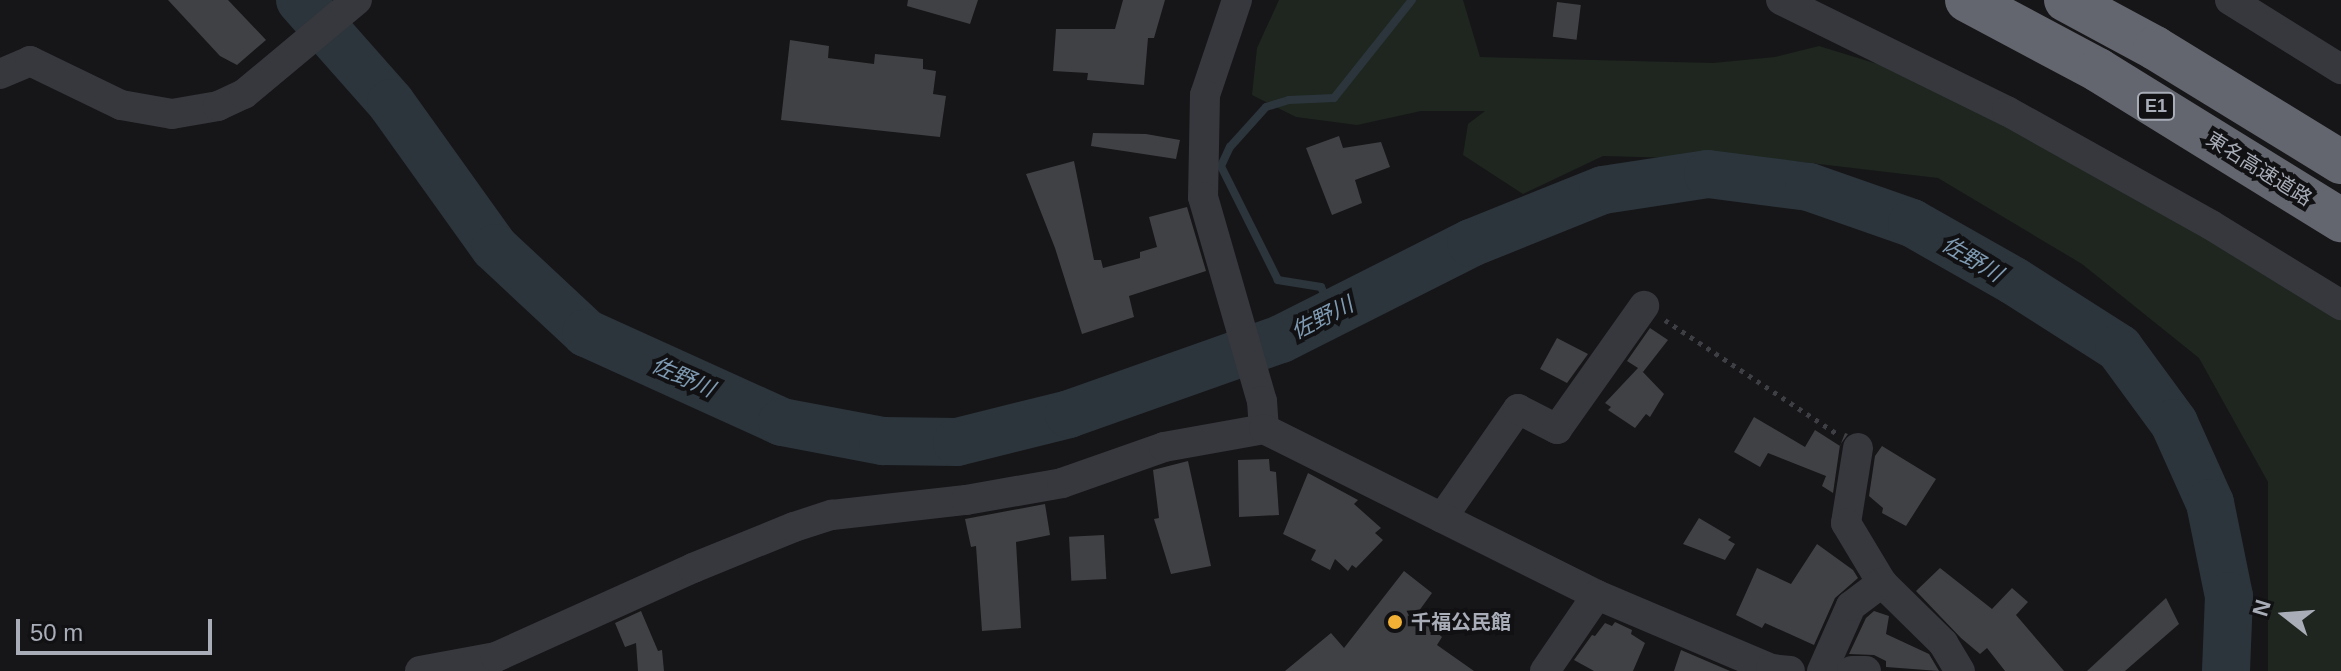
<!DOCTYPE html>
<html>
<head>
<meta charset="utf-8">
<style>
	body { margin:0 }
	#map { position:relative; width:2341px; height:671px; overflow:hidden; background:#161618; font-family:Helvetica,"Noto Sans JP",sans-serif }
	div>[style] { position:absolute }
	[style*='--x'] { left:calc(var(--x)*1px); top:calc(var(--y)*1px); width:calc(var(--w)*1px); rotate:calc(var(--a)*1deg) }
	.green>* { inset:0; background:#1e261f }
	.stream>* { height:8px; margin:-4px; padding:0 4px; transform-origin:4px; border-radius:4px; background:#2c353c }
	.river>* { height:48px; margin:-24px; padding:0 24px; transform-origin:24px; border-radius:24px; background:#2c353c }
	.building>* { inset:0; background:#404145; transform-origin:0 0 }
	.path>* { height:5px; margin-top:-2.5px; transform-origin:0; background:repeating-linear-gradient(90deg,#3d3f44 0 4px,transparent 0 10px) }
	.minor>* { height:30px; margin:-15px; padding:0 15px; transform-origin:15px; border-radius:15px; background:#37383d }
	.highway>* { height:44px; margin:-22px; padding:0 22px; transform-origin:22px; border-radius:22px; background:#63666e }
	.dots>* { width:22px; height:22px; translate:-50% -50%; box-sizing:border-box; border:4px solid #111113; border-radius:50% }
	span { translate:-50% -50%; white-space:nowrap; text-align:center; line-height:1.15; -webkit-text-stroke:8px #111113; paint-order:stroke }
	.shield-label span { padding:2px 6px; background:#111113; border:2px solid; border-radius:6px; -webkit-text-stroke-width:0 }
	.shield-label { font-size:18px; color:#a8adb8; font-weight:700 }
	.street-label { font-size:20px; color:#a8adb8 }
	.poi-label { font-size:20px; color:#a8adb8; font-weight:700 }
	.left { translate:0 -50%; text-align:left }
	.water-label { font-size:22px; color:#7f9bb3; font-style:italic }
	.north { position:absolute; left:2245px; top:575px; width:80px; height:80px; -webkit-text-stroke:6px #111113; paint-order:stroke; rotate:287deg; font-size:22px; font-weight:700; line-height:32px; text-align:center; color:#a8adb8 }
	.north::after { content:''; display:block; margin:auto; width:28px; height:36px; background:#a8adb8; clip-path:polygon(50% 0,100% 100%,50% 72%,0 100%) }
	.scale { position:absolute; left:16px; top:619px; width:196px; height:36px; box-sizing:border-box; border:4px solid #a8adb8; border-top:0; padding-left:10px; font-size:24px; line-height:28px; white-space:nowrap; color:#a8adb8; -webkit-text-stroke:6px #111113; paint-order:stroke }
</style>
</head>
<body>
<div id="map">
	<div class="green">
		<div style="clip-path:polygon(1279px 0,1463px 0,1480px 57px,1713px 63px,1775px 57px,1819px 46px,1939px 83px,2341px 310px,2341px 671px,2268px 671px,2268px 482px,2199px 358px,2082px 264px,1938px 178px,1793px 161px,1603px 156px,1523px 194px,1463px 155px,1468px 124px,1485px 111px,1421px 111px,1357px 125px,1296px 117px,1252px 95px,1257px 48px)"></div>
	</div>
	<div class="stream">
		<div style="--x:1332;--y:314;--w:29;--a:-112"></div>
		<div style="--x:1321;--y:287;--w:44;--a:-170.8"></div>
		<div style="--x:1278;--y:280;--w:127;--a:-116.6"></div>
		<div style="--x:1221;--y:166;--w:21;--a:-65"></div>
		<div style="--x:1230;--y:147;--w:54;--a:-48"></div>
		<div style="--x:1266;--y:107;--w:24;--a:-17"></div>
		<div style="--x:1289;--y:100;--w:45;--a:-2.5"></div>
		<div style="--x:1334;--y:98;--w:125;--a:-51.5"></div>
	</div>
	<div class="river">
		<div style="--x:300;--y:0;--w:137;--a:48.5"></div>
		<div style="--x:391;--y:103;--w:178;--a:54.4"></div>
		<div style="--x:495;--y:248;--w:125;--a:43"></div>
		<div style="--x:586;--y:333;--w:215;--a:24.4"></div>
		<div style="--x:782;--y:422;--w:103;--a:10.7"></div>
		<div style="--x:883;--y:441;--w:74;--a:0.8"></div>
		<div style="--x:957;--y:442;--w:115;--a:-14"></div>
		<div style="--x:1069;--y:414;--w:225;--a:-19.5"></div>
		<div style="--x:1281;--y:339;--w:213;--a:-26.8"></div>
		<div style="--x:1471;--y:243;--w:142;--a:-21.9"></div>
		<div style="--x:1603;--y:190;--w:106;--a:-8.7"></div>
		<div style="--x:1708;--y:174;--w:102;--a:7.3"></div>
		<div style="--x:1809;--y:187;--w:109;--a:19.3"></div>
		<div style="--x:1912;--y:223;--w:117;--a:29.6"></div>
		<div style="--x:2014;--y:281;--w:125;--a:32.5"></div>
		<div style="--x:2119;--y:348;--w:93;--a:53.7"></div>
		<div style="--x:2174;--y:423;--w:88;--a:65.8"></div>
		<div style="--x:2210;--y:503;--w:95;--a:78.5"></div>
		<div style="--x:2229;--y:596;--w:75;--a:92.3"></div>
	</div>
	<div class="building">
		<div style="clip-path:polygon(168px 0,228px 0,266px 40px,237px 65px,220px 56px)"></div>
		<div style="clip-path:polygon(908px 0,978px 0,970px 24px,907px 6px)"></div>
		<div style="clip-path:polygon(1123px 0,1165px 0,1154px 38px,1148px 38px,1144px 85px,1087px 80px,1088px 73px,1053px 71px,1056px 29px,1115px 29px)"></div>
		<div style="left:1557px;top:2px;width:24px;height:35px;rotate:7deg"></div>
		<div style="clip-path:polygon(790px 40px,829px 46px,828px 58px,874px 64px,875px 54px,923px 59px,923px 69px,936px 71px,933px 94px,946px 96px,940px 137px,781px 120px)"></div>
		<div style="clip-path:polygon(1093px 133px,1146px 134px,1180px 140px,1176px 159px,1091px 146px)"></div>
		<div style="clip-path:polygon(1339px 136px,1343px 148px,1381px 142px,1390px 167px,1355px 180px,1362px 203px,1332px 215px,1306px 148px)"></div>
		<div style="clip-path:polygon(1074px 161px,1094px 260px,1101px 260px,1103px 268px,1140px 258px,1140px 252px,1157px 247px,1149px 217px,1187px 207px,1206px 271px,1129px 296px,1134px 317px,1082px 334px,1055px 248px,1026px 174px)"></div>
		<div style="clip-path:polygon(1650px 328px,1668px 340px,1643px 372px,1641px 370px,1664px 394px,1650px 417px,1646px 414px,1635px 428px,1608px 410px,1611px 407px,1605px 403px,1638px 368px,1627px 361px)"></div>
		<div style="clip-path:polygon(1557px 338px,1588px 354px,1567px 383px,1540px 369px)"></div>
		<div style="clip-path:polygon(1754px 417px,1805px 447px,1815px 430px,1840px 446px,1845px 433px,1848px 434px,1840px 445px,1833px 493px,1822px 486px,1826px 476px,1768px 453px,1760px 467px,1734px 452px)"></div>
		<div style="clip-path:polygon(1882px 446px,1936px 479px,1906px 526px,1882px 513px,1883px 508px,1869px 496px,1875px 456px)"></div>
		<div style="clip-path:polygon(1269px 459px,1270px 471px,1276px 472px,1279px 515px,1239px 517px,1238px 460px)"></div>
		<div style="clip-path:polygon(1188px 461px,1211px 566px,1171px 574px,1154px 519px,1159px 518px,1153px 470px)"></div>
		<div style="clip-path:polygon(1308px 473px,1358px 500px,1354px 504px,1381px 528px,1375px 533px,1383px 540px,1356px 568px,1352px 565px,1348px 571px,1335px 559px,1330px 570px,1311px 560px,1316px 550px,1283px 534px)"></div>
		<div style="clip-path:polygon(1045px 504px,1050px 535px,1016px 542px,1021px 628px,982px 631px,976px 546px,971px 547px,965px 519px)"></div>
		<div style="clip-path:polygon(1699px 518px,1731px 537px,1728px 540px,1735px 544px,1725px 560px,1683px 544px)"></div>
		<div style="left:1104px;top:535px;width:44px;height:35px;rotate:87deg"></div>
		<div style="clip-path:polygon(1817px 544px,1853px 570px,1858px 578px,1835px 598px,1814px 645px,1765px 623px,1762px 628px,1736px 615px,1757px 568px,1791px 584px)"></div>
		<div style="clip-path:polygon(1940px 568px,1992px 609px,2012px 588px,2028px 602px,2016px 615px,2064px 671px,2005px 671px,1987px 648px,1980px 654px,1961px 638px,1916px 591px)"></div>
		<div style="clip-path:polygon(1404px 571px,1432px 593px,1416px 615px,1442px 637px,1437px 645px,1474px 671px,1285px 671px,1331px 633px,1344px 648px)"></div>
		<div style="clip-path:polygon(2166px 598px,2179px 624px,2125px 671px,2087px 671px)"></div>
		<div style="clip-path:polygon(641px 611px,658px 651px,662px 650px,664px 671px,638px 671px,636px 643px,625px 647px,615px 623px)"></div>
		<div style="clip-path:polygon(1874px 611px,1889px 616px,1886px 634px,1929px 654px,1939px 671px,1886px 667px,1886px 661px,1874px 655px,1849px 654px,1866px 618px)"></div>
		<div style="clip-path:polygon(1615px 622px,1632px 630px,1631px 634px,1645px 643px,1633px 671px,1594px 671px,1574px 660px,1592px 635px,1595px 636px,1605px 623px,1612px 626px)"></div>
		<div style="clip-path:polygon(1681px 650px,1730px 671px,1674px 671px)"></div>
	</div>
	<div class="path">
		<div style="--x:1665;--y:320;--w:206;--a:33.5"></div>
	</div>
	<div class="minor">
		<div style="--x:1237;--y:0;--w:100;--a:108.6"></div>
		<div style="--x:1205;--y:95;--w:102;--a:91.1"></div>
		<div style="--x:1203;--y:197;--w:212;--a:73.9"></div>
		<div style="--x:1262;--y:401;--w:28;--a:86"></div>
		<div style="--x:1781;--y:0;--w:252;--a:26.2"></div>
		<div style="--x:2007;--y:111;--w:234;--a:29.2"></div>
		<div style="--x:2211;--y:225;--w:153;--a:31.6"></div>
		<div style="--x:2230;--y:0;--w:131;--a:31.9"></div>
		<div style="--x:0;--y:74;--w:33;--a:-23"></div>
		<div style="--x:30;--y:61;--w:101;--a:25.8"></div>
		<div style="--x:121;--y:105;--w:52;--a:10"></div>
		<div style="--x:172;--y:114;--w:47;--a:-9.9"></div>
		<div style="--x:218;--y:106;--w:29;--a:-25"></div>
		<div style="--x:244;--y:94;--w:147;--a:-39.8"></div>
		<div style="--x:1858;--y:448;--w:76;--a:99.1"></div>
		<div style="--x:1846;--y:523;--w:70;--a:59"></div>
		<div style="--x:1882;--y:583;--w:86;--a:44.5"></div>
		<div style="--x:1943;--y:643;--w:33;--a:59"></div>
		<div style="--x:1442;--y:518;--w:133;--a:-55.1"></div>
		<div style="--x:1518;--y:409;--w:44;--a:27.1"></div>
		<div style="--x:1557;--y:429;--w:151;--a:-54.7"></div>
		<div style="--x:420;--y:671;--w:77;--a:-10.4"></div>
		<div style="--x:496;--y:657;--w:216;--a:-24.3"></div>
		<div style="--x:693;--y:568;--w:109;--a:-22.1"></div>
		<div style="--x:794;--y:527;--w:40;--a:-18"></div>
		<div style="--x:832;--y:515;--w:135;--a:-6.4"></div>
		<div style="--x:966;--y:500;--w:97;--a:-10"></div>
		<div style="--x:1062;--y:483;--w:108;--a:-19.4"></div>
		<div style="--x:1164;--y:447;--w:102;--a:-10.2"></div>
		<div style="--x:1264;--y:429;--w:372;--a:26.5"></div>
		<div style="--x:1597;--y:595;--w:189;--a:23"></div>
		<div style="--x:1771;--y:669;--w:19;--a:6"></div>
		<div style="--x:1545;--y:671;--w:92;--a:-55.6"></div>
		<div style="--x:1822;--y:671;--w:71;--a:-66"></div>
		<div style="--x:1851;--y:606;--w:39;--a:-37"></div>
		<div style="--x:1852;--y:671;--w:14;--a:0"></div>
	</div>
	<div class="highway">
		<div style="--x:1967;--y:0;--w:149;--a:28.1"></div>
		<div style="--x:2098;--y:70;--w:286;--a:31.7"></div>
		<div style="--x:2066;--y:0;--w:101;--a:28.3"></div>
		<div style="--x:2155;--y:48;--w:218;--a:31.5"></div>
	</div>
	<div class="dots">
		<div style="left:1395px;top:622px;background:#f2b134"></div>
	</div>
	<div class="shield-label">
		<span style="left:2156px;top:106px">E1</span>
	</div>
	<div class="street-label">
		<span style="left:2259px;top:169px;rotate:32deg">東名高速道路</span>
	</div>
	<div class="poi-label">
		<span class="left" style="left:1411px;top:622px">千福公民館</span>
	</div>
	<div class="water-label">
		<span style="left:1972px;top:259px;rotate:31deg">佐野川</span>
		<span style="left:1322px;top:318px;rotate:-27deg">佐野川</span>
		<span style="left:683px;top:377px;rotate:24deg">佐野川</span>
	</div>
	<div class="north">N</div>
	<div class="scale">50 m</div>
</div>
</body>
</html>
